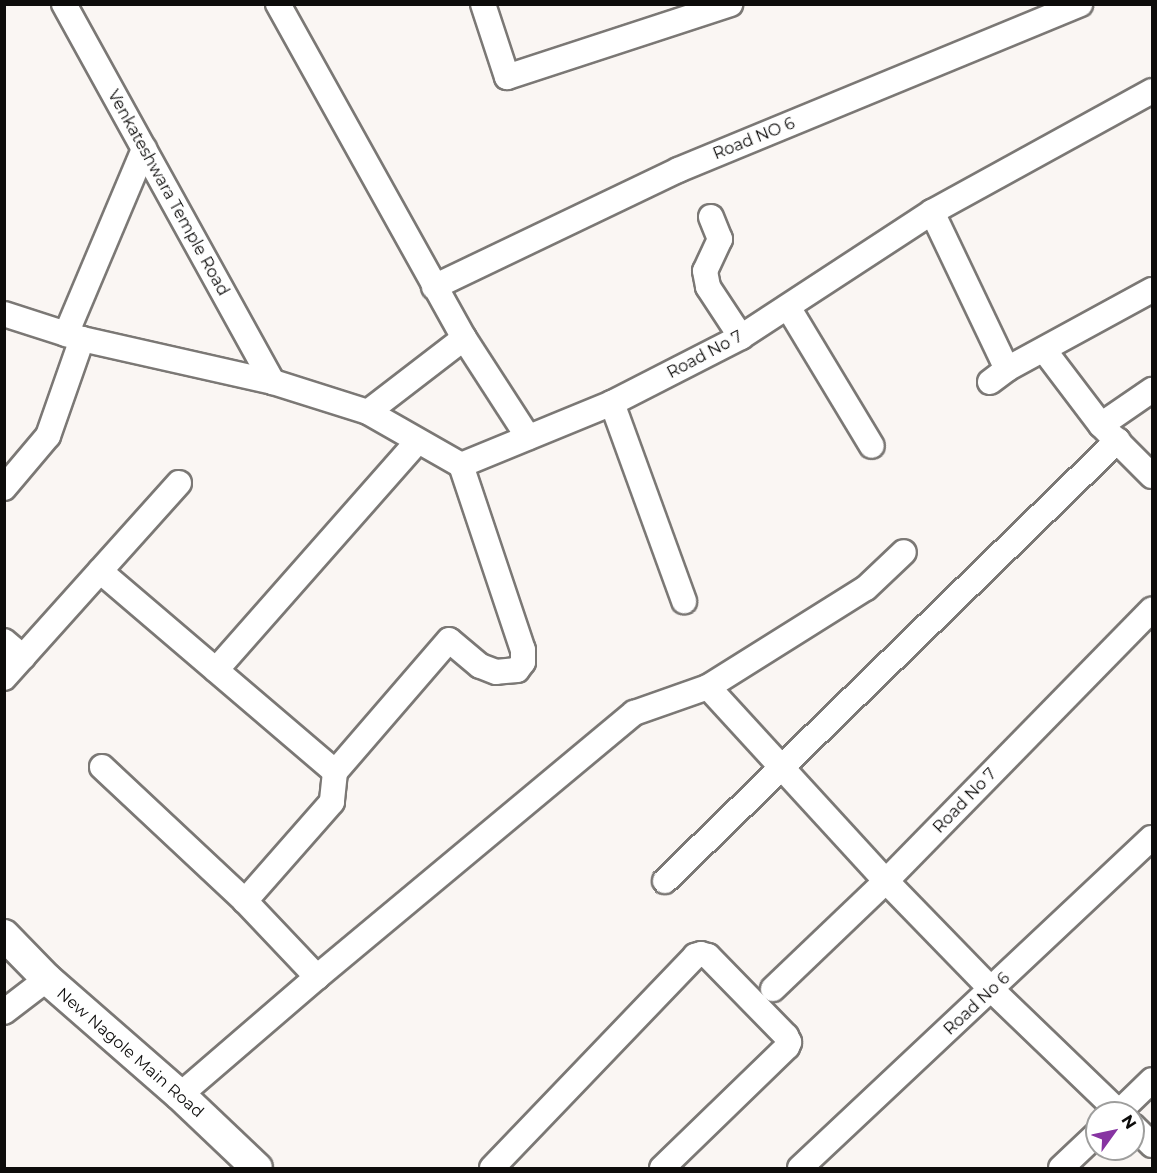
<!DOCTYPE html>
<html>
<head>
<meta charset="utf-8">
<style>
	body { margin:0 }
	#map { position:relative; width:1157px; height:1173px; overflow:hidden; background:#faf6f3; font-family:Montserrat,sans-serif }
	div>[style] { position:absolute }
	[style*='--x'] { left:calc(var(--x)*1px); top:calc(var(--y)*1px); width:calc(var(--w)*1px); rotate:calc(var(--a)*1deg) }
	.roads { filter:drop-shadow(2px 0 #7b7875) drop-shadow(-2px 0 #7b7875) drop-shadow(0 2px #7b7875) drop-shadow(0 -2px #7b7875) }
	.minor>* { height:24px; margin:-12px; padding:0 12px; transform-origin:12px; border-radius:12px; background:#fff }
	.tertiary>* { height:30px; margin:-15px; padding:0 15px; transform-origin:15px; border-radius:15px; background:#fff }
	span { translate:-50% -50%; white-space:nowrap; text-align:center; line-height:1.15; -webkit-text-stroke:6px #fff; paint-order:stroke }
	.street-label { font-size:16px; color:#0d0c0b }
	.frame { position:absolute; inset:0; border:6px solid #0d0c0b; pointer-events:none }
	.north { position:absolute; left:1085px; top:1101px; width:60px; height:60px; box-sizing:border-box; background:#fff; border:2px solid #9e9e9d; border-radius:50%; rotate:57deg; font-size:16px; font-weight:700; line-height:24px; text-align:center; color:#0d0c0b }
	.north::after { content:''; display:block; margin:auto; width:21px; height:27px; background:#8734a2; clip-path:polygon(50% 0,100% 100%,50% 72%,0 100%) }
</style>
</head>
<body>
<div id="map">
	<div class="roads">
		<div class="minor">
			<div style="--x:64;--y:4;--w:432;--a:61.1"></div>
			<div style="--x:278;--y:4;--w:382;--a:60.9"></div>
			<div style="--x:464;--y:338;--w:118;--a:57.1"></div>
			<div style="--x:483;--y:4;--w:77;--a:71.8"></div>
			<div style="--x:507;--y:77;--w:235;--a:-18.1"></div>
			<div style="--x:932;--y:212;--w:174;--a:64.5"></div>
			<div style="--x:711;--y:217;--w:24;--a:68"></div>
			<div style="--x:720;--y:239;--w:35;--a:115"></div>
			<div style="--x:705;--y:271;--w:16;--a:79"></div>
			<div style="--x:708;--y:287;--w:60;--a:56.6"></div>
			<div style="--x:434;--y:287;--w:271;--a:-25.6"></div>
			<div style="--x:678;--y:170;--w:435;--a:-22.4"></div>
			<div style="--x:788;--y:307;--w:162;--a:58.9"></div>
			<div style="--x:4;--y:314;--w:82;--a:17.8"></div>
			<div style="--x:82;--y:339;--w:196;--a:12.7"></div>
			<div style="--x:273;--y:382;--w:100;--a:17.5"></div>
			<div style="--x:368;--y:412;--w:107;--a:29.7"></div>
			<div style="--x:461;--y:465;--w:195;--a:71.5"></div>
			<div style="--x:523;--y:650;--w:12;--a:90"></div>
			<div style="--x:523;--y:662;--w:10;--a:127"></div>
			<div style="--x:517;--y:670;--w:21;--a:175"></div>
			<div style="--x:496;--y:672;--w:17;--a:-159"></div>
			<div style="--x:480;--y:666;--w:40;--a:-140"></div>
			<div style="--x:449;--y:640;--w:174;--a:130.8"></div>
			<div style="--x:66;--y:334;--w:201;--a:-67.1"></div>
			<div style="--x:1044;--y:350;--w:94;--a:52.8"></div>
			<div style="--x:1101;--y:425;--w:72;--a:45"></div>
			<div style="--x:990;--y:382;--w:21;--a:-37"></div>
			<div style="--x:1007;--y:369;--w:165;--a:-28.6"></div>
			<div style="--x:612;--y:403;--w:211;--a:70"></div>
			<div style="--x:368;--y:412;--w:121;--a:-37.6"></div>
			<div style="--x:1101;--y:425;--w:62;--a:-34.5"></div>
			<div style="--x:461;--y:465;--w:163;--a:-22.3"></div>
			<div style="--x:612;--y:403;--w:145;--a:-27.1"></div>
			<div style="--x:741;--y:337;--w:228;--a:-33.2"></div>
			<div style="--x:932;--y:212;--w:251;--a:-28.8"></div>
			<div style="--x:4;--y:488;--w:68;--a:-49.8"></div>
			<div style="--x:48;--y:436;--w:103;--a:-70.7"></div>
			<div style="--x:100;--y:571;--w:309;--a:40.5"></div>
			<div style="--x:335;--y:772;--w:30;--a:96"></div>
			<div style="--x:332;--y:802;--w:132;--a:131.3"></div>
			<div style="--x:4;--y:641;--w:25;--a:40"></div>
			<div style="--x:216;--y:670;--w:304;--a:-48.6"></div>
			<div style="--x:4;--y:678;--w:262;--a:-48.1"></div>
			<div style="--x:708;--y:687;--w:263;--a:47.5"></div>
			<div style="--x:886;--y:881;--w:152;--a:45.8"></div>
			<div style="--x:992;--y:990;--w:178;--a:43.9"></div>
			<div style="--x:102;--y:767;--w:196;--a:43.1"></div>
			<div style="--x:245;--y:901;--w:105;--a:46.5"></div>
			<div style="--x:665;--y:881;--w:632;--a:-44.23"></div>
			<div style="--x:773;--y:989;--w:156;--a:-43.7"></div>
			<div style="--x:886;--y:881;--w:380;--a:-45.6"></div>
			<div style="--x:4;--y:1012;--w:54;--a:-37.5"></div>
			<div style="--x:180;--y:1095;--w:181;--a:-40.7"></div>
			<div style="--x:317;--y:977;--w:413;--a:-39.8"></div>
			<div style="--x:634;--y:713;--w:78;--a:-19.4"></div>
			<div style="--x:708;--y:687;--w:186;--a:-32.1"></div>
			<div style="--x:866;--y:588;--w:52;--a:-43.5"></div>
			<div style="--x:1118;--y:1113;--w:47;--a:-44.1"></div>
			<div style="--x:1133;--y:1126;--w:27;--a:45"></div>
			<div style="--x:492;--y:1168;--w:294;--a:-46.2"></div>
			<div style="--x:695;--y:956;--w:6;--a:-18"></div>
			<div style="--x:701;--y:954;--w:7;--a:16"></div>
			<div style="--x:708;--y:956;--w:112;--a:45.7"></div>
			<div style="--x:786;--y:1036;--w:7;--a:63"></div>
			<div style="--x:789;--y:1042;--w:5;--a:112"></div>
			<div style="--x:787;--y:1047;--w:174;--a:135.9"></div>
			<div style="--x:800;--y:1168;--w:482;--a:-43.2"></div>
			<div style="--x:1061;--y:1168;--w:50;--a:-43.4"></div>
		</div>
		<div class="tertiary">
			<div style="--x:4;--y:935;--w:62;--a:45.7"></div>
			<div style="--x:47;--y:979;--w:176;--a:41.1"></div>
			<div style="--x:180;--y:1095;--w:106;--a:43.5"></div>
		</div>
	</div>
	<div class="street-label">
		<span style="left:754px;top:139px;rotate:-22deg">Road NO 6</span>
		<span style="left:168px;top:193px;rotate:61deg">Venkateshwara Temple Road</span>
		<span style="left:705px;top:355px;rotate:-28deg">Road No 7</span>
		<span style="left:965px;top:801px;rotate:-46deg">Road No 7</span>
		<span style="left:977px;top:1004px;rotate:-43deg">Road No 6</span>
		<span style="left:130px;top:1053px;rotate:41deg">New Nagole Main Road</span>
	</div>
	<div class="frame"></div>
	<div class="north">N</div>
</div>
</body>
</html>
